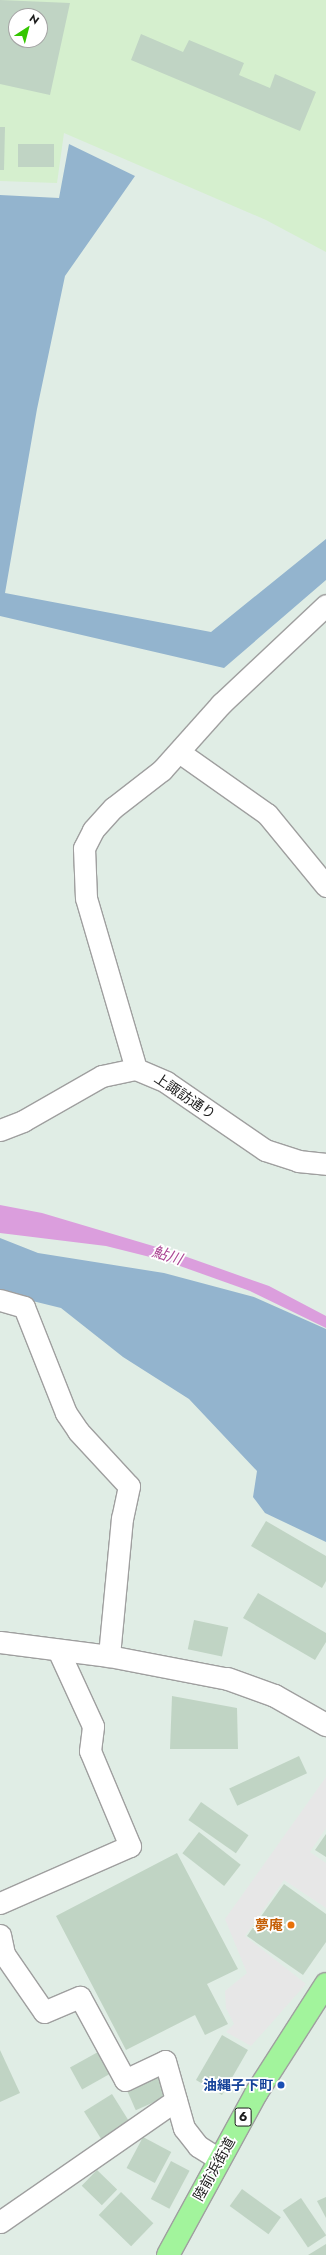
<!DOCTYPE html>
<html>
<head>
<meta charset="utf-8">
<style>
	body { margin:0 }
	#map { position:relative; width:326px; height:2255px; overflow:hidden; background:#e0ede5; font-family:Jost,"Noto Sans JP",sans-serif }
	div>[style] { position:absolute }
	[style*='--x'] { left:calc(var(--x)*1px); top:calc(var(--y)*1px); width:calc(var(--w)*1px); rotate:calc(var(--a)*1deg) }
	.commercial>* { inset:0; background:#d5efce }
	.forest>* { inset:0; background:#93b4ce }
	.parking>* { inset:0; background:#e7e7e7 }
	.water>* { inset:0; background:#db9edd }
	.building>* { inset:0; background:#c0d4c4; transform-origin:0 0 }
	.roads { filter:drop-shadow(1px 0 #9f9f9f) drop-shadow(-1px 0 #9f9f9f) drop-shadow(0 1px #9f9f9f) drop-shadow(0 -1px #9f9f9f) }
	.minor>* { height:21px; margin:-10.5px; padding:0 10.5px; transform-origin:10.5px; border-radius:10.5px; background:#fff }
	.tertiary>* { height:22px; margin:-11px; padding:0 11px; transform-origin:11px; border-radius:11px; background:#fff }
	.trunk>* { height:22px; margin:-11px; padding:0 11px; transform-origin:11px; border-radius:11px; background:#a2f49c }
	.dots>* { width:11px; height:11px; translate:-50% -50%; box-sizing:border-box; border:2px solid #fff; border-radius:50% }
	span { translate:-50% -50%; white-space:nowrap; text-align:center; line-height:1.15; -webkit-text-stroke:3.5px #fff; paint-order:stroke }
	.shield-label span { padding:1px 3px; background:#fff; border:1px solid; border-radius:3px; -webkit-text-stroke-width:0 }
	.shield-label { font-size:13px; color:#1b1b1b; font-weight:700 }
	.street-label { font-size:14px; color:#1b1b1b }
	.food-label { font-size:14px; color:#c56008; font-weight:700 }
	.right { translate:-100% -50%; text-align:right }
	.transit-label { font-size:14px; color:#164399; font-weight:700 }
	.water-label { font-size:15px; color:#ac4694; font-style:italic }
	.north { position:absolute; left:8px; top:8px; width:40px; height:40px; box-sizing:border-box; background:#fff; border:1px solid #a4a4a4; border-radius:50%; rotate:36deg; font-size:11px; font-weight:700; line-height:16px; text-align:center; color:#1b1b1b }
	.north::after { content:''; display:block; margin:auto; width:14px; height:18px; background:#34c600; clip-path:polygon(50% 0,100% 100%,50% 72%,0 100%) }
</style>
</head>
<body>
<div id="map">
	<div class="commercial">
		<div style="clip-path:polygon(evenodd,0 0,326px 0,326px 252px,266px 220px,64px 133px,57px 183px,0 181px,0 0,16px 16px,40px 16px,40px 40px,16px 40px,16px 16px)"></div>
	</div>
	<div class="forest">
		<div style="clip-path:polygon(69px 144px,135px 176px,65px 276px,37px 409px,5px 593px,211px 632px,326px 539px,326px 580px,224px 668px,0 616px,0 195px,59px 198px)"></div>
		<div style="clip-path:polygon(0 1238px,38px 1253px,164px 1273px,254px 1297px,326px 1329px,326px 1542px,265px 1513px,253px 1497px,257px 1471px,189px 1399px,123px 1357px,61px 1308px,0 1293px)"></div>
	</div>
	<div class="parking">
		<div style="clip-path:polygon(326px 1777px,326px 1828px,310px 1852px,326px 1863px,326px 1908px,284px 1880px,245px 1936px,306px 1984px,251px 2046px,226px 2032px,234px 2024px,226px 2008px,225px 1991px,247px 1973px,225px 1919px)"></div>
	</div>
	<div class="water">
		<div style="clip-path:polygon(0 1205px,42px 1213px,170px 1251px,269px 1286px,326px 1316px,326px 1328px,250px 1291px,166px 1261px,106px 1246px,0 1233px)"></div>
	</div>
	<div class="building">
		<div style="clip-path:polygon(evenodd,0 0,70px 3px,50px 95px,0 84px,0 0,16px 16px,40px 16px,40px 40px,16px 40px,16px 16px)"></div>
		<div style="clip-path:polygon(141px 34px,183px 52px,189px 40px,244px 63px,239px 75px,270px 88px,275px 74px,316px 92px,300px 131px,131px 60px)"></div>
		<div style="clip-path:polygon(0 127px,5px 127px,4px 170px,0 170px)"></div>
		<div style="left:18px;top:144px;width:36px;height:23px"></div>
		<div style="clip-path:polygon(266px 1521px,326px 1556px,326px 1581px,322px 1588px,251px 1546px)"></div>
		<div style="clip-path:polygon(258px 1593px,326px 1633px,326px 1642px,315px 1660px,243px 1618px)"></div>
		<div style="left:194px;top:1620px;width:35px;height:30px;rotate:12deg"></div>
		<div style="clip-path:polygon(172px 1696px,237px 1708px,238px 1749px,170px 1749px)"></div>
		<div style="left:299px;top:1756px;width:19px;height:77px;rotate:65deg"></div>
		<div style="left:201px;top:1802px;width:58px;height:22px;rotate:35deg"></div>
		<div style="left:199px;top:1832px;width:53px;height:27px;rotate:38deg"></div>
		<div style="clip-path:polygon(326px 1834px,326px 1857px,315px 1850px)"></div>
		<div style="clip-path:polygon(177px 1853px,238px 1969px,207px 1984px,228px 2024px,205px 2035px,195px 2015px,126px 2050px,56px 1916px)"></div>
		<div style="clip-path:polygon(284px 1884px,326px 1914px,326px 1942px,303px 1975px,247px 1936px)"></div>
		<div style="left:222px;top:2035px;width:30px;height:52px;rotate:30deg"></div>
		<div style="clip-path:polygon(0 2050px,20px 2093px,0 2102px)"></div>
		<div style="left:98px;top:2052px;width:25px;height:32px;rotate:61deg"></div>
		<div style="left:158px;top:2074px;width:24px;height:35px;rotate:66deg"></div>
		<div style="left:112px;top:2094px;width:36px;height:33px;rotate:58deg"></div>
		<div style="left:143px;top:2137px;width:32px;height:35px;rotate:28deg"></div>
		<div style="left:171px;top:2161px;width:21px;height:43px;rotate:28deg"></div>
		<div style="left:97px;top:2170px;width:28px;height:22px;rotate:44deg"></div>
		<div style="left:242px;top:2189px;width:48px;height:21px;rotate:36deg"></div>
		<div style="left:121px;top:2192px;width:45px;height:32px;rotate:44deg"></div>
		<div style="clip-path:polygon(326px 2197px,326px 2218px,317px 2201px)"></div>
		<div style="left:301px;top:2198px;width:45px;height:22px;rotate:56deg"></div>
		<div style="clip-path:polygon(326px 2244px,326px 2255px,308px 2255px)"></div>
	</div>
	<div class="roads">
		<div class="minor">
			<div style="--x:179;--y:752;--w:108;--a:35.2"></div>
			<div style="--x:267;--y:814;--w:93;--a:50.7"></div>
			<div style="--x:136;--y:1069;--w:178;--a:-106.3"></div>
			<div style="--x:86;--y:898;--w:50;--a:-92.3"></div>
			<div style="--x:84;--y:848;--w:20;--a:-63"></div>
			<div style="--x:93;--y:830;--w:30;--a:-48"></div>
			<div style="--x:113;--y:808;--w:62;--a:-37.8"></div>
			<div style="--x:162;--y:770;--w:89;--a:-48.2"></div>
			<div style="--x:221;--y:704;--w:144;--a:-43.3"></div>
			<div style="--x:0;--y:1130;--w:25;--a:-21"></div>
			<div style="--x:23;--y:1121;--w:91;--a:-29.7"></div>
			<div style="--x:102;--y:1076;--w:35;--a:-12"></div>
			<div style="--x:136;--y:1069;--w:33;--a:23"></div>
			<div style="--x:166;--y:1082;--w:120;--a:34.5"></div>
			<div style="--x:265;--y:1150;--w:35;--a:18"></div>
			<div style="--x:298;--y:1161;--w:28;--a:6"></div>
			<div style="--x:0;--y:1300;--w:25;--a:16"></div>
			<div style="--x:24;--y:1307;--w:114;--a:68.4"></div>
			<div style="--x:66;--y:1413;--w:22;--a:56"></div>
			<div style="--x:78;--y:1431;--w:75;--a:47.2"></div>
			<div style="--x:129;--y:1486;--w:33;--a:102"></div>
			<div style="--x:122;--y:1518;--w:139;--a:95.4"></div>
			<div style="--x:0;--y:1642;--w:110;--a:7.3"></div>
			<div style="--x:109;--y:1656;--w:121;--a:10.9"></div>
			<div style="--x:0;--y:1903;--w:142;--a:-23.7"></div>
			<div style="--x:130;--y:1846;--w:103;--a:-112.8"></div>
			<div style="--x:90;--y:1751;--w:25;--a:-83"></div>
			<div style="--x:93;--y:1726;--w:84;--a:-114.7"></div>
			<div style="--x:0;--y:1935;--w:19;--a:78"></div>
			<div style="--x:4;--y:1954;--w:70;--a:55.4"></div>
			<div style="--x:44;--y:2012;--w:39;--a:-23"></div>
			<div style="--x:80;--y:1997;--w:94;--a:61.5"></div>
			<div style="--x:125;--y:2080;--w:44;--a:-25.4"></div>
			<div style="--x:165;--y:2061;--w:70;--a:74.2"></div>
			<div style="--x:184;--y:2128;--w:23;--a:52"></div>
			<div style="--x:198;--y:2146;--w:25;--a:32"></div>
			<div style="--x:0;--y:2222;--w:214;--a:-34.7"></div>
		</div>
		<div class="tertiary">
			<div style="--x:228;--y:1679;--w:50;--a:19.9"></div>
			<div style="--x:275;--y:1696;--w:59;--a:29.6"></div>
		</div>
		<div class="trunk">
			<div style="--x:168;--y:2255;--w:186;--a:-61.4"></div>
			<div style="--x:257;--y:2092;--w:128;--a:-57.4"></div>
		</div>
	</div>
	<div class="dots">
		<div style="left:291px;top:1925px;background:#e8710a"></div>
		<div style="left:281px;top:2085px;background:#1a4fb4"></div>
	</div>
	<div class="shield-label">
		<span style="left:243px;top:2117px">6</span>
	</div>
	<div class="street-label">
		<span style="left:185px;top:1096px;rotate:34deg">上諏訪通り</span>
		<span style="left:214px;top:2169px;rotate:-61deg">陸前浜街道</span>
	</div>
	<div class="food-label">
		<span class="right" style="left:283px;top:1925px">夢庵</span>
	</div>
	<div class="transit-label">
		<span class="right" style="left:273px;top:2085px">油縄子下町</span>
	</div>
	<div class="water-label">
		<span style="left:167px;top:1256px;rotate:17deg">鮎川</span>
	</div>
	<div class="north">N</div>
</div>
</body>
</html>
